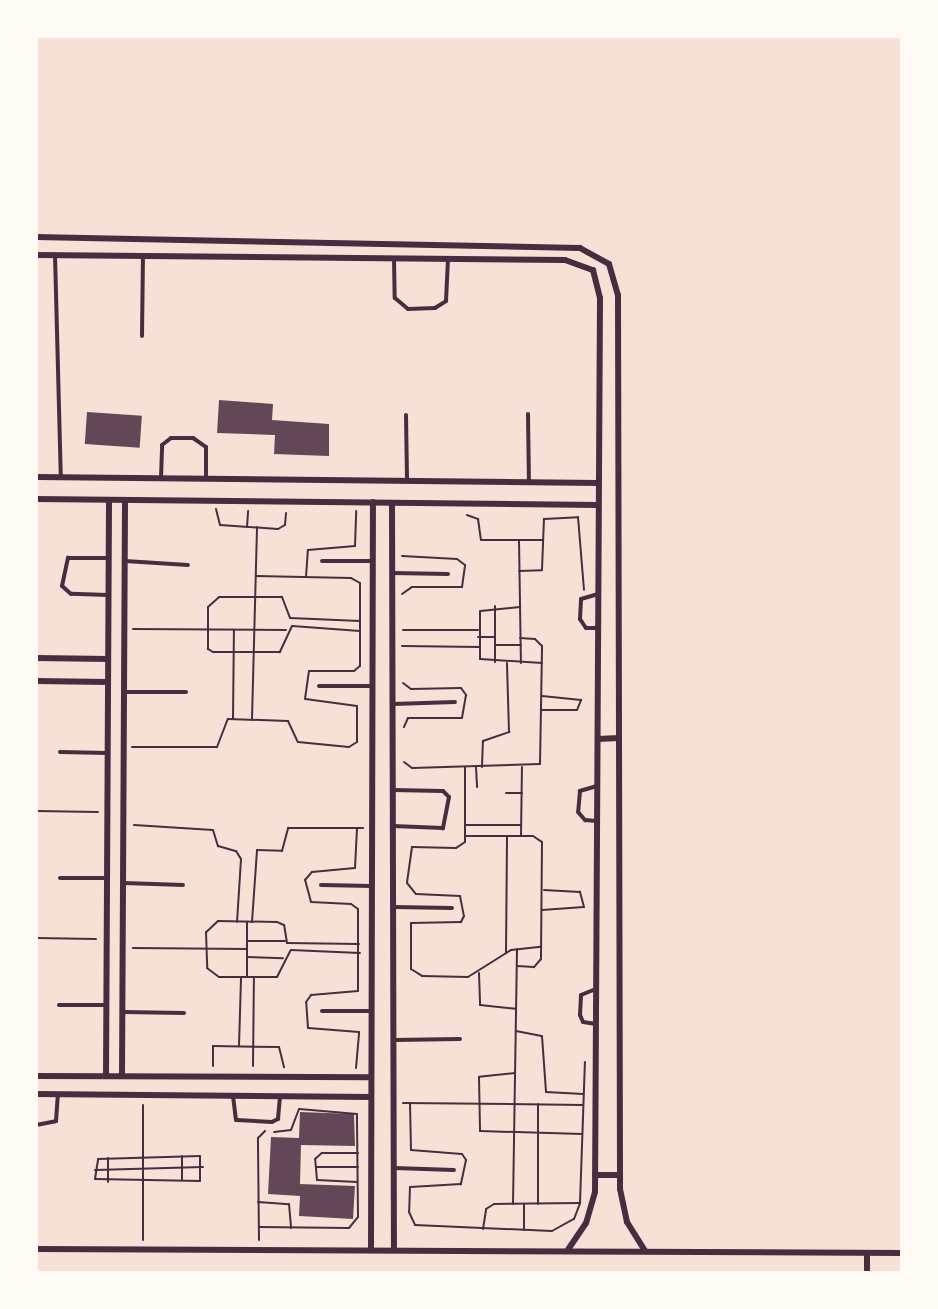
<!DOCTYPE html>
<html>
<head>
<meta charset="utf-8">
<style>
	body { margin:0 }
	#map { position:relative; width:938px; height:1309px; overflow:hidden; background:#f7e1d7; font-family:"Exo 2",sans-serif }
	div>[style] { position:absolute }
	[style*='--x'] { left:calc(var(--x)*1px); top:calc(var(--y)*1px); width:calc(var(--w)*1px); rotate:calc(var(--a)*1deg) }
	.building>* { inset:0; background:#644757; transform-origin:0 0 }
	.path>* { height:2px; margin:-1px; padding:0 1px; transform-origin:1px; border-radius:1px; background:#4a2c40 }
	.service>* { height:4px; margin:-2px; padding:0 2px; transform-origin:2px; border-radius:2px; background:#4a2c40 }
	.minor>* { height:6px; margin:-3px; padding:0 3px; transform-origin:3px; border-radius:3px; background:#4a2c40 }
	span { translate:-50% -50%; white-space:nowrap; text-align:center; line-height:1.15; -webkit-text-stroke:5px #fffaf5; paint-order:stroke }
	.frame { position:absolute; inset:0; border:38px solid #fffaf5; pointer-events:none }
</style>
</head>
<body>
<div id="map">
	<div class="building">
		<div style="clip-path:polygon(219px 400px,273px 404px,272px 420px,329px 424px,329px 456px,274px 454px,275px 435px,217px 433px)"></div>
		<div style="left:87px;top:412px;width:55px;height:32px;rotate:4deg"></div>
		<div style="clip-path:polygon(300px 1112px,354px 1114px,355px 1146px,301px 1145px,300px 1184px,355px 1186px,353px 1219px,299px 1216px,300px 1196px,268px 1194px,271px 1137px,299px 1138px)"></div>
	</div>
	<div class="path">
		<div style="--x:216;--y:509;--w:16;--a:76"></div>
		<div style="--x:220;--y:525;--w:58;--a:3.9"></div>
		<div style="--x:278;--y:529;--w:8;--a:-30"></div>
		<div style="--x:285;--y:525;--w:12;--a:-85"></div>
		<div style="--x:467;--y:515;--w:12;--a:20"></div>
		<div style="--x:478;--y:519;--w:21;--a:82"></div>
		<div style="--x:481;--y:540;--w:62;--a:0"></div>
		<div style="--x:247;--y:527;--w:16;--a:-86"></div>
		<div style="--x:519;--y:540;--w:123;--a:89.1"></div>
		<div style="--x:519;--y:571;--w:23;--a:-2"></div>
		<div style="--x:542;--y:570;--w:51;--a:-87.8"></div>
		<div style="--x:544;--y:519;--w:34;--a:-3"></div>
		<div style="--x:578;--y:517;--w:73;--a:85.3"></div>
		<div style="--x:306;--y:577;--w:27;--a:-86"></div>
		<div style="--x:308;--y:550;--w:47;--a:-4.9"></div>
		<div style="--x:355;--y:546;--w:35;--a:-88"></div>
		<div style="--x:402;--y:594;--w:12;--a:-35"></div>
		<div style="--x:412;--y:587;--w:50;--a:0"></div>
		<div style="--x:462;--y:587;--w:22;--a:-82"></div>
		<div style="--x:465;--y:565;--w:10;--a:-143"></div>
		<div style="--x:457;--y:559;--w:55;--a:-176.9"></div>
		<div style="--x:495;--y:606;--w:56;--a:90"></div>
		<div style="--x:520;--y:607;--w:40;--a:174.3"></div>
		<div style="--x:480;--y:611;--w:48;--a:90"></div>
		<div style="--x:480;--y:659;--w:62;--a:3.7"></div>
		<div style="--x:133;--y:629;--w:153;--a:0.4"></div>
		<div style="--x:403;--y:630;--w:75;--a:0"></div>
		<div style="--x:360;--y:631;--w:68;--a:-175.8"></div>
		<div style="--x:292;--y:626;--w:29;--a:115"></div>
		<div style="--x:280;--y:652;--w:67;--a:180"></div>
		<div style="--x:213;--y:652;--w:6;--a:-149"></div>
		<div style="--x:208;--y:649;--w:42;--a:-90"></div>
		<div style="--x:208;--y:607;--w:15;--a:-42"></div>
		<div style="--x:219;--y:597;--w:63;--a:0"></div>
		<div style="--x:282;--y:597;--w:22;--a:69"></div>
		<div style="--x:290;--y:618;--w:70;--a:2.5"></div>
		<div style="--x:478;--y:637;--w:17;--a:0"></div>
		<div style="--x:496;--y:645;--w:25;--a:0"></div>
		<div style="--x:402;--y:646;--w:77;--a:0.7"></div>
		<div style="--x:403;--y:683;--w:10;--a:37"></div>
		<div style="--x:411;--y:689;--w:50;--a:-1.1"></div>
		<div style="--x:461;--y:688;--w:9;--a:54"></div>
		<div style="--x:466;--y:695;--w:23;--a:100"></div>
		<div style="--x:462;--y:718;--w:54;--a:180"></div>
		<div style="--x:408;--y:718;--w:10;--a:114"></div>
		<div style="--x:542;--y:710;--w:35;--a:0"></div>
		<div style="--x:577;--y:710;--w:11;--a:-68"></div>
		<div style="--x:581;--y:700;--w:39;--a:-174"></div>
		<div style="--x:233;--y:719;--w:89;--a:-89.4"></div>
		<div style="--x:252;--y:719;--w:192;--a:-88.5"></div>
		<div style="--x:132;--y:747;--w:85;--a:0"></div>
		<div style="--x:217;--y:747;--w:30;--a:-69"></div>
		<div style="--x:228;--y:719;--w:60;--a:1.9"></div>
		<div style="--x:288;--y:721;--w:23;--a:65"></div>
		<div style="--x:298;--y:742;--w:51;--a:5.6"></div>
		<div style="--x:349;--y:747;--w:9;--a:-32"></div>
		<div style="--x:357;--y:742;--w:36;--a:-90"></div>
		<div style="--x:357;--y:706;--w:52;--a:-172.3"></div>
		<div style="--x:305;--y:699;--w:28;--a:-82"></div>
		<div style="--x:309;--y:671;--w:45;--a:0"></div>
		<div style="--x:354;--y:671;--w:8;--a:-40"></div>
		<div style="--x:360;--y:666;--w:83;--a:-90"></div>
		<div style="--x:360;--y:583;--w:10;--a:-151"></div>
		<div style="--x:351;--y:578;--w:95;--a:-178.8"></div>
		<div style="--x:404;--y:762;--w:10;--a:37"></div>
		<div style="--x:412;--y:768;--w:128;--a:-1.8"></div>
		<div style="--x:540;--y:764;--w:118;--a:-89"></div>
		<div style="--x:542;--y:646;--w:10;--a:-135"></div>
		<div style="--x:535;--y:639;--w:15;--a:-176"></div>
		<div style="--x:465;--y:767;--w:75;--a:90"></div>
		<div style="--x:465;--y:842;--w:11;--a:146"></div>
		<div style="--x:456;--y:848;--w:44;--a:-178.7"></div>
		<div style="--x:412;--y:847;--w:36;--a:98"></div>
		<div style="--x:407;--y:883;--w:14;--a:51"></div>
		<div style="--x:416;--y:894;--w:44;--a:2.6"></div>
		<div style="--x:460;--y:896;--w:20;--a:79"></div>
		<div style="--x:464;--y:916;--w:7;--a:117"></div>
		<div style="--x:461;--y:922;--w:50;--a:178.9"></div>
		<div style="--x:411;--y:923;--w:46;--a:90"></div>
		<div style="--x:411;--y:969;--w:13;--a:32"></div>
		<div style="--x:422;--y:976;--w:46;--a:1.2"></div>
		<div style="--x:468;--y:977;--w:51;--a:-32.1"></div>
		<div style="--x:511;--y:950;--w:30;--a:-6"></div>
		<div style="--x:476;--y:767;--w:20;--a:87"></div>
		<div style="--x:482;--y:767;--w:26;--a:-88"></div>
		<div style="--x:483;--y:741;--w:28;--a:-19"></div>
		<div style="--x:509;--y:732;--w:69;--a:-91.7"></div>
		<div style="--x:506;--y:793;--w:16;--a:0"></div>
		<div style="--x:36;--y:811;--w:62;--a:0.9"></div>
		<div style="--x:134;--y:825;--w:79;--a:3.6"></div>
		<div style="--x:213;--y:830;--w:17;--a:73"></div>
		<div style="--x:218;--y:846;--w:19;--a:16"></div>
		<div style="--x:236;--y:851;--w:9;--a:58"></div>
		<div style="--x:241;--y:859;--w:63;--a:93.6"></div>
		<div style="--x:466;--y:825;--w:55;--a:0"></div>
		<div style="--x:466;--y:836;--w:67;--a:0"></div>
		<div style="--x:533;--y:836;--w:11;--a:34"></div>
		<div style="--x:542;--y:842;--w:117;--a:90.5"></div>
		<div style="--x:541;--y:959;--w:11;--a:131"></div>
		<div style="--x:534;--y:967;--w:17;--a:-177"></div>
		<div style="--x:521;--y:836;--w:69;--a:-89.2"></div>
		<div style="--x:542;--y:910;--w:42;--a:-4.1"></div>
		<div style="--x:584;--y:907;--w:16;--a:-105"></div>
		<div style="--x:580;--y:892;--w:36;--a:-177"></div>
		<div style="--x:247;--y:922;--w:54;--a:90"></div>
		<div style="--x:252;--y:922;--w:72;--a:-86"></div>
		<div style="--x:257;--y:850;--w:25;--a:2"></div>
		<div style="--x:282;--y:851;--w:24;--a:-75"></div>
		<div style="--x:288;--y:828;--w:75;--a:0"></div>
		<div style="--x:36;--y:938;--w:60;--a:1"></div>
		<div style="--x:247;--y:941;--w:38;--a:0"></div>
		<div style="--x:359;--y:944;--w:72;--a:-179.2"></div>
		<div style="--x:287;--y:943;--w:18;--a:-99"></div>
		<div style="--x:284;--y:925;--w:8;--a:-157"></div>
		<div style="--x:277;--y:922;--w:59;--a:-179"></div>
		<div style="--x:218;--y:921;--w:16;--a:137"></div>
		<div style="--x:206;--y:932;--w:36;--a:88"></div>
		<div style="--x:207;--y:968;--w:15;--a:37"></div>
		<div style="--x:219;--y:977;--w:58;--a:0"></div>
		<div style="--x:277;--y:977;--w:30;--a:-63"></div>
		<div style="--x:291;--y:950;--w:69;--a:2.5"></div>
		<div style="--x:133;--y:948;--w:114;--a:0.5"></div>
		<div style="--x:506;--y:953;--w:117;--a:-89.5"></div>
		<div style="--x:247;--y:957;--w:36;--a:2"></div>
		<div style="--x:479;--y:973;--w:32;--a:88"></div>
		<div style="--x:480;--y:1005;--w:36;--a:6"></div>
		<div style="--x:516;--y:1031;--w:26;--a:11"></div>
		<div style="--x:542;--y:1036;--w:56;--a:85.9"></div>
		<div style="--x:546;--y:1092;--w:37;--a:3"></div>
		<div style="--x:239;--y:1046;--w:69;--a:-88.3"></div>
		<div style="--x:213;--y:1066;--w:20;--a:-90"></div>
		<div style="--x:213;--y:1046;--w:66;--a:0.9"></div>
		<div style="--x:279;--y:1047;--w:21;--a:76"></div>
		<div style="--x:253;--y:1066;--w:89;--a:-89.4"></div>
		<div style="--x:356;--y:1068;--w:36;--a:-85"></div>
		<div style="--x:359;--y:1032;--w:51;--a:-175.5"></div>
		<div style="--x:308;--y:1028;--w:26;--a:-94"></div>
		<div style="--x:306;--y:1002;--w:9;--a:-54"></div>
		<div style="--x:311;--y:995;--w:47;--a:-4.9"></div>
		<div style="--x:358;--y:991;--w:82;--a:-90"></div>
		<div style="--x:358;--y:909;--w:9;--a:-144"></div>
		<div style="--x:351;--y:904;--w:40;--a:-177.1"></div>
		<div style="--x:311;--y:902;--w:23;--a:-105"></div>
		<div style="--x:305;--y:880;--w:11;--a:-49"></div>
		<div style="--x:312;--y:872;--w:43;--a:-5.3"></div>
		<div style="--x:355;--y:868;--w:40;--a:-87.1"></div>
		<div style="--x:515;--y:1073;--w:36;--a:174"></div>
		<div style="--x:479;--y:1077;--w:54;--a:88.9"></div>
		<div style="--x:480;--y:1131;--w:102;--a:1.7"></div>
		<div style="--x:403;--y:1103;--w:180;--a:0.6"></div>
		<div style="--x:410;--y:1103;--w:47;--a:88.8"></div>
		<div style="--x:411;--y:1150;--w:51;--a:4.5"></div>
		<div style="--x:462;--y:1154;--w:7;--a:56"></div>
		<div style="--x:466;--y:1160;--w:25;--a:102"></div>
		<div style="--x:461;--y:1184;--w:51;--a:176.6"></div>
		<div style="--x:410;--y:1187;--w:25;--a:92"></div>
		<div style="--x:409;--y:1212;--w:14;--a:65"></div>
		<div style="--x:415;--y:1225;--w:137;--a:2.5"></div>
		<div style="--x:552;--y:1231;--w:25;--a:-29"></div>
		<div style="--x:574;--y:1219;--w:17;--a:-69"></div>
		<div style="--x:580;--y:1203;--w:141;--a:-88"></div>
		<div style="--x:143;--y:1105;--w:135;--a:90"></div>
		<div style="--x:182;--y:1156;--w:24;--a:90"></div>
		<div style="--x:200;--y:1156;--w:25;--a:90"></div>
		<div style="--x:200;--y:1181;--w:105;--a:-178.9"></div>
		<div style="--x:95;--y:1179;--w:20;--a:-81"></div>
		<div style="--x:98;--y:1159;--w:102;--a:-1.7"></div>
		<div style="--x:108;--y:1158;--w:24;--a:90"></div>
		<div style="--x:316;--y:1167;--w:42;--a:0"></div>
		<div style="--x:95;--y:1170;--w:108;--a:-1.6"></div>
		<div style="--x:357;--y:1182;--w:40;--a:-177.1"></div>
		<div style="--x:317;--y:1180;--w:21;--a:-95"></div>
		<div style="--x:315;--y:1159;--w:9;--a:-41"></div>
		<div style="--x:322;--y:1153;--w:36;--a:0"></div>
		<div style="--x:258;--y:1202;--w:31;--a:4"></div>
		<div style="--x:289;--y:1204;--w:24;--a:85"></div>
		<div style="--x:513;--y:1204;--w:255;--a:-89.1"></div>
		<div style="--x:538;--y:1204;--w:100;--a:-90"></div>
		<div style="--x:259;--y:1227;--w:90;--a:0.6"></div>
		<div style="--x:349;--y:1228;--w:14;--a:-51"></div>
		<div style="--x:358;--y:1217;--w:103;--a:-90.6"></div>
		<div style="--x:357;--y:1114;--w:58;--a:-175.1"></div>
		<div style="--x:299;--y:1109;--w:22;--a:111"></div>
		<div style="--x:291;--y:1130;--w:17;--a:173"></div>
		<div style="--x:483;--y:1229;--w:20;--a:-81"></div>
		<div style="--x:486;--y:1209;--w:9;--a:-32"></div>
		<div style="--x:494;--y:1204;--w:86;--a:-0.7"></div>
		<div style="--x:524;--y:1230;--w:26;--a:-90"></div>
		<div style="--x:259;--y:1240;--w:102;--a:-90.6"></div>
		<div style="--x:258;--y:1138;--w:10;--a:-45"></div>
	</div>
	<div class="service">
		<div style="--x:55;--y:255;--w:222;--a:88.5"></div>
		<div style="--x:394;--y:259;--w:39;--a:89"></div>
		<div style="--x:395;--y:298;--w:17;--a:40"></div>
		<div style="--x:408;--y:309;--w:27;--a:-2"></div>
		<div style="--x:435;--y:308;--w:13;--a:-32"></div>
		<div style="--x:446;--y:301;--w:42;--a:-87.3"></div>
		<div style="--x:142;--y:336;--w:80;--a:-89.3"></div>
		<div style="--x:528;--y:414;--w:68;--a:89.2"></div>
		<div style="--x:406;--y:415;--w:66;--a:89.1"></div>
		<div style="--x:161;--y:478;--w:33;--a:-88"></div>
		<div style="--x:162;--y:445;--w:11;--a:-38"></div>
		<div style="--x:171;--y:438;--w:22;--a:0"></div>
		<div style="--x:193;--y:438;--w:16;--a:35"></div>
		<div style="--x:206;--y:447;--w:32;--a:90"></div>
		<div style="--x:125;--y:561;--w:63;--a:3.6"></div>
		<div style="--x:322;--y:561;--w:51;--a:0"></div>
		<div style="--x:393;--y:573;--w:55;--a:1"></div>
		<div style="--x:108;--y:595;--w:37;--a:-178"></div>
		<div style="--x:71;--y:594;--w:12;--a:-138"></div>
		<div style="--x:62;--y:586;--w:29;--a:-78"></div>
		<div style="--x:68;--y:558;--w:41;--a:0"></div>
		<div style="--x:598;--y:628;--w:12;--a:180"></div>
		<div style="--x:586;--y:628;--w:11;--a:-124"></div>
		<div style="--x:580;--y:619;--w:20;--a:-87"></div>
		<div style="--x:581;--y:599;--w:18;--a:-16"></div>
		<div style="--x:319;--y:686;--w:53;--a:0"></div>
		<div style="--x:125;--y:692;--w:61;--a:0"></div>
		<div style="--x:393;--y:704;--w:62;--a:-1.8"></div>
		<div style="--x:60;--y:752;--w:48;--a:1.2"></div>
		<div style="--x:597;--y:786;--w:18;--a:164"></div>
		<div style="--x:580;--y:791;--w:21;--a:95"></div>
		<div style="--x:578;--y:812;--w:11;--a:49"></div>
		<div style="--x:585;--y:820;--w:12;--a:5"></div>
		<div style="--x:392;--y:790;--w:51;--a:1.1"></div>
		<div style="--x:443;--y:791;--w:8;--a:45"></div>
		<div style="--x:449;--y:797;--w:32;--a:101"></div>
		<div style="--x:443;--y:828;--w:50;--a:-177.7"></div>
		<div style="--x:60;--y:878;--w:47;--a:0"></div>
		<div style="--x:124;--y:883;--w:59;--a:1.9"></div>
		<div style="--x:321;--y:885;--w:51;--a:1.1"></div>
		<div style="--x:394;--y:907;--w:58;--a:1"></div>
		<div style="--x:59;--y:1005;--w:47;--a:0"></div>
		<div style="--x:322;--y:1011;--w:49;--a:0"></div>
		<div style="--x:123;--y:1012;--w:61;--a:0.9"></div>
		<div style="--x:596;--y:1024;--w:13;--a:-171"></div>
		<div style="--x:583;--y:1022;--w:8;--a:-113"></div>
		<div style="--x:580;--y:1015;--w:20;--a:-87"></div>
		<div style="--x:581;--y:995;--w:16;--a:-22"></div>
		<div style="--x:394;--y:1040;--w:66;--a:-0.9"></div>
		<div style="--x:233;--y:1096;--w:24;--a:83"></div>
		<div style="--x:236;--y:1120;--w:36;--a:3"></div>
		<div style="--x:272;--y:1122;--w:7;--a:-27"></div>
		<div style="--x:278;--y:1119;--w:22;--a:-85"></div>
		<div style="--x:36;--y:1125;--w:20;--a:-11"></div>
		<div style="--x:56;--y:1121;--w:27;--a:-86"></div>
		<div style="--x:394;--y:1168;--w:60;--a:1.9"></div>
	</div>
	<div class="minor">
		<div style="--x:36;--y:237;--w:544;--a:1.16"></div>
		<div style="--x:580;--y:248;--w:33;--a:29"></div>
		<div style="--x:609;--y:264;--w:32;--a:74"></div>
		<div style="--x:618;--y:295;--w:894;--a:89.87"></div>
		<div style="--x:620;--y:1189;--w:34;--a:78"></div>
		<div style="--x:627;--y:1222;--w:34;--a:58"></div>
		<div style="--x:36;--y:255;--w:529;--a:0.54"></div>
		<div style="--x:565;--y:260;--w:30;--a:20"></div>
		<div style="--x:593;--y:270;--w:29;--a:76"></div>
		<div style="--x:600;--y:298;--w:894;--a:90.32"></div>
		<div style="--x:595;--y:1192;--w:32;--a:106"></div>
		<div style="--x:586;--y:1223;--w:32;--a:124"></div>
		<div style="--x:36;--y:477;--w:562;--a:0.61"></div>
		<div style="--x:36;--y:499;--w:562;--a:0.61"></div>
		<div style="--x:392;--y:503;--w:746;--a:89.85"></div>
		<div style="--x:36;--y:658;--w:72;--a:0.8"></div>
		<div style="--x:36;--y:681;--w:72;--a:0.8"></div>
		<div style="--x:598;--y:739;--w:21;--a:-3"></div>
		<div style="--x:36;--y:1076;--w:335;--a:0.2"></div>
		<div style="--x:106;--y:1076;--w:576;--a:-89.7"></div>
		<div style="--x:122;--y:1076;--w:576;--a:-89.7"></div>
		<div style="--x:36;--y:1094;--w:335;--a:0.5"></div>
		<div style="--x:595;--y:1175;--w:25;--a:0"></div>
		<div style="--x:36;--y:1249;--w:866;--a:0.26"></div>
		<div style="--x:371;--y:1250;--w:748;--a:-89.85"></div>
		<div style="--x:867;--y:1253;--w:20;--a:90"></div>
	</div>
	<div class="frame"></div>
</div>
</body>
</html>
